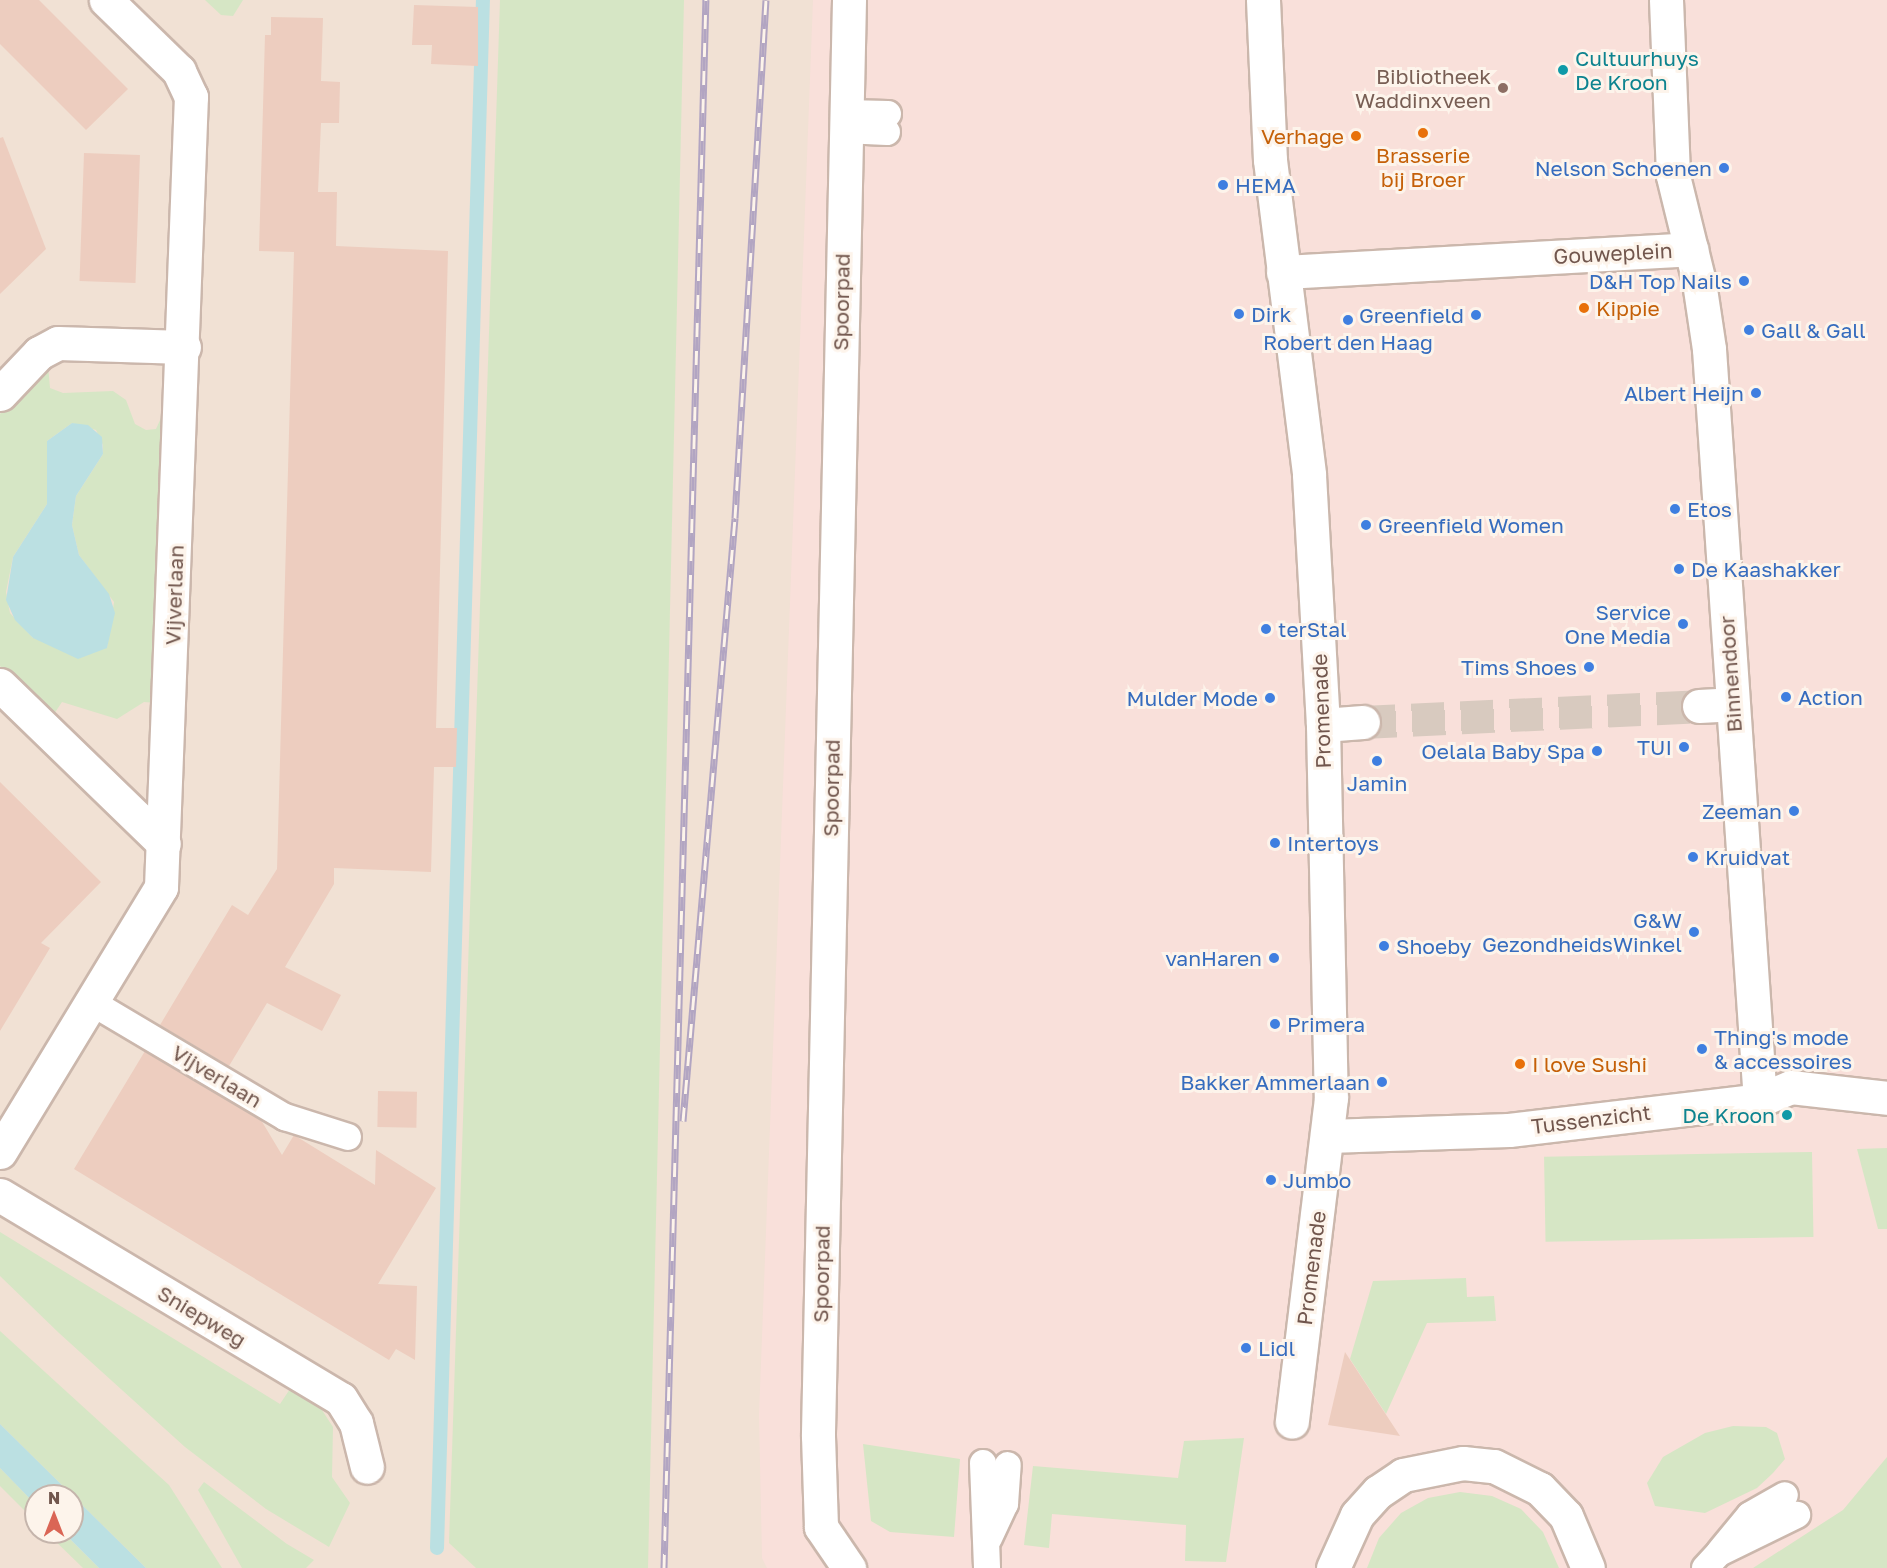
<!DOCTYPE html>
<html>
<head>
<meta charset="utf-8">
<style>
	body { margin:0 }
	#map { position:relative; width:1887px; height:1568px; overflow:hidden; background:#faf0e5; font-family:"Golos Text",sans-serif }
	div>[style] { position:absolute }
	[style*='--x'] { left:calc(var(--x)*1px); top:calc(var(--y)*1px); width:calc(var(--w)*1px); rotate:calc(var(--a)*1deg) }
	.residential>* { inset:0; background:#f1e1d4 }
	.commercial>* { inset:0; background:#f9e0da }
	.green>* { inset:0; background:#d6e6c5; transform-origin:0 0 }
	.water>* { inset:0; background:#bbe0e2 }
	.stream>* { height:14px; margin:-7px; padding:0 7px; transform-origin:7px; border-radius:7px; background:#bbe0e2 }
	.building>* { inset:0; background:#edcdbf; transform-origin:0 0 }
	.street-tunnel>* { height:33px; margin-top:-16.5px; transform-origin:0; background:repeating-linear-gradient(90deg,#d8cabf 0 33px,transparent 0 49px) }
	.roads { filter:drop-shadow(2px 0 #cbb7ac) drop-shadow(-2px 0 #cbb7ac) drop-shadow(0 2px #cbb7ac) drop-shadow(0 -2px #cbb7ac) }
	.lane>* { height:26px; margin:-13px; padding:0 13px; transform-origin:13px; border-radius:13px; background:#fff }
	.street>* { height:33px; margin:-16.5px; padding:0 16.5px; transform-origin:16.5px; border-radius:16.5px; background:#fff }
	.rail>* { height:7px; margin-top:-3.5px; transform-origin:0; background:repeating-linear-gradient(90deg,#fdf4eb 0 14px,#b2a5c2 0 28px); box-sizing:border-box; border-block:2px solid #b2a5c2 }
	.dots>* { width:16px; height:16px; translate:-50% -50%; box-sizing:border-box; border:3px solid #fdf4eb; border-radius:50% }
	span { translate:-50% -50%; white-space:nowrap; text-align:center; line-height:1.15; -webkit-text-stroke:6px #fdf4eb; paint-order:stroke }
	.culture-label { font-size:21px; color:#0d838f }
	.left { translate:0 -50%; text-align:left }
	.right { translate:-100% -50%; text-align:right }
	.education-label { font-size:21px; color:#785e54 }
	.food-label { font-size:21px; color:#c56008 }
	.shop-label { font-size:21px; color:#366cbe }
	.street-label { font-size:21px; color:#71564d }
	.north { position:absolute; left:24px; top:1484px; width:60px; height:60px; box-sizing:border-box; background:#fdf4eb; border:2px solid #c5b5ac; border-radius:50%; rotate:0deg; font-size:16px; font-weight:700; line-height:24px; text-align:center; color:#71564d }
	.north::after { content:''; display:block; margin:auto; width:21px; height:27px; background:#da6555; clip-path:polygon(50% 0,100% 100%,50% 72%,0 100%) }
</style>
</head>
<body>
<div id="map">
	<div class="residential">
		<div style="clip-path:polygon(evenodd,0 0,1887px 0,1887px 1568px,0 1568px,0 0,36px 1496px,72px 1496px,72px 1532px,36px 1532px,36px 1496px)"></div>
	</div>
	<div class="commercial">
		<div style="clip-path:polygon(813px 0,1887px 0,1887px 1568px,767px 1568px,762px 1558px,759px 1415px)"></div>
	</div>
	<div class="green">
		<div style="clip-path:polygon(205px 0,243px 0,233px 16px,221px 15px)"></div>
		<div style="clip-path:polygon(500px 0,684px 0,648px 1568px,476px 1568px,449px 1543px)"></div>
		<div style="clip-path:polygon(evenodd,48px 365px,50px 388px,63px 393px,113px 391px,126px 400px,135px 424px,146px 430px,156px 429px,165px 409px,157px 703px,144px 702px,117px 719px,62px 702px,52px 717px,0 666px,0 414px,48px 365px,72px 423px,96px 430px,103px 445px,103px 454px,76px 496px,72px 525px,79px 555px,114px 602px,107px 648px,33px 638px,10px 613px,6px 592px,13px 557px,47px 504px,47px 441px,72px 423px)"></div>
		<div style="clip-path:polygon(1887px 1148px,1887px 1229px,1878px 1229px,1857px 1149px)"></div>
		<div style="left:1812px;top:1152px;width:85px;height:268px;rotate:89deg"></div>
		<div style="clip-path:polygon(0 1232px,280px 1404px,290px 1389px,320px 1407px,333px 1427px,332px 1477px,350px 1503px,329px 1547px,266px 1509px,185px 1447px,59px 1333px,0 1276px)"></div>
		<div style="clip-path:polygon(1466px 1278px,1467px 1297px,1494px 1296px,1496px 1321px,1427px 1323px,1386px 1414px,1350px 1359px,1373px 1281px)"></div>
		<div style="clip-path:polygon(0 1331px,169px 1485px,222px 1568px,146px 1568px,0 1424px)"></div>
		<div style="clip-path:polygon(1733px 1426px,1766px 1427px,1777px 1433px,1785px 1459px,1773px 1473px,1757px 1488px,1705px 1513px,1655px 1506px,1647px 1483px,1663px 1457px,1705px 1433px)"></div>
		<div style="clip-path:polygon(1244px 1438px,1226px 1562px,1185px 1561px,1186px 1525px,1052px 1514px,1049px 1548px,1024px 1545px,1033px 1466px,1178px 1478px,1184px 1441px)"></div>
		<div style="clip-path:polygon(863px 1444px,960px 1459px,954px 1537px,890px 1532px,871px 1521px)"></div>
		<div style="clip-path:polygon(1887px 1457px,1887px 1568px,1753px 1568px,1843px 1510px)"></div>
		<div style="clip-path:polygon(0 1468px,36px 1505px,36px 1522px,0 1486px)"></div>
		<div style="clip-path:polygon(204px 1482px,287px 1544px,314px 1560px,306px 1568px,242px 1568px,198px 1490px)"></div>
		<div style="clip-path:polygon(1460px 1492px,1492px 1496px,1521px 1509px,1543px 1532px,1559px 1568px,1367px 1568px,1379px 1538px,1401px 1513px,1428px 1498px)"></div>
		<div style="clip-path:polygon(46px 1532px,63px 1532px,99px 1568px,83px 1568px)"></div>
	</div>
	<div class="water">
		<div style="clip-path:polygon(72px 423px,88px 425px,102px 437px,103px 454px,76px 496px,72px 525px,79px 555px,109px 594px,115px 613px,107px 648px,78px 659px,33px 638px,15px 620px,6px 600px,13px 557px,47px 504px,47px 441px)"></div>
		<div style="clip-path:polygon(0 1424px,146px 1568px,99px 1568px,63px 1532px,72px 1532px,72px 1496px,36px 1496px,36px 1505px,0 1468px)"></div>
	</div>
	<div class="stream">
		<div style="--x:437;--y:1548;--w:1549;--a:-88.3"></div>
	</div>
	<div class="building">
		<div style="clip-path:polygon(0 0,39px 0,128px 89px,86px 130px,0 44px)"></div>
		<div style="clip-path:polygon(414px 5px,478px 7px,478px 66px,431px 64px,432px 45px,412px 45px)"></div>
		<div style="clip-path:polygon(271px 17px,323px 18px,321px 81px,340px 82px,339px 123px,321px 123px,318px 192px,337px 192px,336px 246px,448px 251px,436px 728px,457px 728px,456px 767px,434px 767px,431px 872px,334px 868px,334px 884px,285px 967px,341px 995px,322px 1031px,267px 1003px,229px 1066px,160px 1025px,232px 905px,248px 915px,277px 869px,294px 252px,259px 251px,265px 35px,271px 35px)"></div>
		<div style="clip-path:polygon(3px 137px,46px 249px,0 294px,0 138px)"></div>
		<div style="left:84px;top:153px;width:56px;height:128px;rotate:2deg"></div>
		<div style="clip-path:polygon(0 782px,101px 882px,41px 943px,50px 948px,0 1031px)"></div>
		<div style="clip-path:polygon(145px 1051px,261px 1120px,282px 1155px,294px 1135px,375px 1185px,376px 1150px,436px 1188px,378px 1284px,417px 1286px,415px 1360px,396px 1349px,389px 1360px,74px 1169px)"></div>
		<div style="left:378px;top:1091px;width:39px;height:36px;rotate:1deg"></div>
		<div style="clip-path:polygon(1345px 1352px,1400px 1436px,1328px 1425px)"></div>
	</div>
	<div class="street-tunnel">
		<div style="--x:1363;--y:722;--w:336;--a:-2.7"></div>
	</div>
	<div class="roads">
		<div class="lane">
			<div style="--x:844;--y:113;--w:44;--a:1.3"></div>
			<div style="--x:844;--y:130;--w:43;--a:2.7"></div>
			<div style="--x:91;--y:1002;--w:226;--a:30.7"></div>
			<div style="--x:285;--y:1117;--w:66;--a:17.6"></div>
			<div style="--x:983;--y:1463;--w:105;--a:87.8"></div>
			<div style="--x:989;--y:1538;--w:38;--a:-65"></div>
			<div style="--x:1005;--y:1504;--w:39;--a:-86"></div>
			<div style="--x:1721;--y:1550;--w:45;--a:-50.4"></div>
			<div style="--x:1750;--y:1515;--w:40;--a:-29.7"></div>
			<div style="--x:1705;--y:1568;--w:21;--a:-47"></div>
			<div style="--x:1719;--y:1553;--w:87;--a:-26"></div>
		</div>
		<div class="street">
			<div style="--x:849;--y:0;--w:1436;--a:91.24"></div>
			<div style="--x:818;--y:1436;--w:91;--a:88.1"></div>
			<div style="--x:821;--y:1527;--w:50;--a:55.7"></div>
			<div style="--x:1263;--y:0;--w:160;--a:87.5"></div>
			<div style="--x:1270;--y:160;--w:317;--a:82.9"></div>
			<div style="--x:1309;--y:475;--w:250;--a:86.8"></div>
			<div style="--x:1323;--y:725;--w:373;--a:88.8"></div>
			<div style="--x:1331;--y:1098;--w:326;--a:96.9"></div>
			<div style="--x:1666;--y:0;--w:176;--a:87.7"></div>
			<div style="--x:1673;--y:176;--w:109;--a:76.2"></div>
			<div style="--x:1699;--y:282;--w:68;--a:81.5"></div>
			<div style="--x:1709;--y:349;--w:753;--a:86.12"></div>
			<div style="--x:1283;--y:272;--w:409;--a:-3.2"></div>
			<div style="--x:0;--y:394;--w:57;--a:-46.4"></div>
			<div style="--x:39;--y:353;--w:21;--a:-28"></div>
			<div style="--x:58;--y:343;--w:126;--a:1.8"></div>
			<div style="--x:0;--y:685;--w:228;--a:44.1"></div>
			<div style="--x:1699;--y:706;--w:33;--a:-3"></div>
			<div style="--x:1323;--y:725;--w:40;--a:-4.3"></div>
			<div style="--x:1328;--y:1136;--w:181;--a:-1.9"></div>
			<div style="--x:1509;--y:1130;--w:253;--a:-6.8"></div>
			<div style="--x:1760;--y:1100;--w:34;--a:-23"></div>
			<div style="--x:1791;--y:1087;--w:97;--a:6.5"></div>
			<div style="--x:0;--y:1152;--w:310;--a:-58.7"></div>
			<div style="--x:161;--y:887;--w:791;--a:-87.83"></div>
			<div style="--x:191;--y:97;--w:29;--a:-115"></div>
			<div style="--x:179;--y:71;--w:102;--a:-135.8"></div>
			<div style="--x:0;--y:1195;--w:397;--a:30.9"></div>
			<div style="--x:341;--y:1399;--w:28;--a:58"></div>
			<div style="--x:356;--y:1423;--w:45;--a:76"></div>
			<div style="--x:1333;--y:1568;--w:58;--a:-65.6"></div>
			<div style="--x:1357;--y:1515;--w:31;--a:-48"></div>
			<div style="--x:1378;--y:1492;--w:30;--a:-34"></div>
			<div style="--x:1403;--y:1475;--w:61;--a:-11.3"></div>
			<div style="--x:1463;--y:1463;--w:31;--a:6"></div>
			<div style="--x:1494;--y:1466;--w:51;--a:26.6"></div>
			<div style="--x:1540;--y:1489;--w:37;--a:46"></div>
			<div style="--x:1566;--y:1516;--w:56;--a:67.1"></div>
		</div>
	</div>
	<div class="rail">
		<div style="--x:683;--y:1121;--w:605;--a:-85.07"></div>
		<div style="--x:735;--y:518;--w:519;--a:-86.58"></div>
		<div style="--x:664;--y:1568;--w:1569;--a:-88.47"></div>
	</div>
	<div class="dots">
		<div style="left:1563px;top:70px;background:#0f9aa8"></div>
		<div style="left:1503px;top:88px;background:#8d6e63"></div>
		<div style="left:1423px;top:133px;background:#e8710a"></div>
		<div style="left:1356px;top:136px;background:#e8710a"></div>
		<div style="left:1724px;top:168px;background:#3f7fe0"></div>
		<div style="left:1223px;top:185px;background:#3f7fe0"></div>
		<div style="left:1744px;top:281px;background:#3f7fe0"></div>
		<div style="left:1584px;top:308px;background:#e8710a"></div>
		<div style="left:1239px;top:314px;background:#3f7fe0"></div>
		<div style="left:1476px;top:315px;background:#3f7fe0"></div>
		<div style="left:1348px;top:320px;background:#3f7fe0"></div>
		<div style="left:1749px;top:330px;background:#3f7fe0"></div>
		<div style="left:1756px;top:393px;background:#3f7fe0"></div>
		<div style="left:1675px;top:509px;background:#3f7fe0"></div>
		<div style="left:1366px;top:525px;background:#3f7fe0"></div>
		<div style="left:1679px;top:569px;background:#3f7fe0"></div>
		<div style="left:1683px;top:624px;background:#3f7fe0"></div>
		<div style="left:1266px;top:629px;background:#3f7fe0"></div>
		<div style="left:1589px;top:667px;background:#3f7fe0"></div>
		<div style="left:1786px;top:697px;background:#3f7fe0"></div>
		<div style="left:1270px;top:698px;background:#3f7fe0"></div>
		<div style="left:1684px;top:747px;background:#3f7fe0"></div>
		<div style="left:1597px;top:751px;background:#3f7fe0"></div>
		<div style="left:1377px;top:761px;background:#3f7fe0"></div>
		<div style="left:1794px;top:811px;background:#3f7fe0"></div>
		<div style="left:1275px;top:843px;background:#3f7fe0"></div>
		<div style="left:1693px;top:857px;background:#3f7fe0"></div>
		<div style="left:1694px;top:932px;background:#3f7fe0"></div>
		<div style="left:1384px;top:946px;background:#3f7fe0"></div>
		<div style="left:1274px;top:958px;background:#3f7fe0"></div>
		<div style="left:1275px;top:1024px;background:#3f7fe0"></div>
		<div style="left:1702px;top:1049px;background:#3f7fe0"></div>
		<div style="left:1520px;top:1064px;background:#e8710a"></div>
		<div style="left:1382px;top:1082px;background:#3f7fe0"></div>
		<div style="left:1787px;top:1115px;background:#0f9aa8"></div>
		<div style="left:1271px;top:1180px;background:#3f7fe0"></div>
		<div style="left:1246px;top:1348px;background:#3f7fe0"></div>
	</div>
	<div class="culture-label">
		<span class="left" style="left:1575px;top:70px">Cultuurhuys<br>De Kroon</span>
		<span class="right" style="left:1775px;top:1115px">De Kroon</span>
	</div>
	<div class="education-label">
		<span class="right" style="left:1491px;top:88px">Bibliotheek<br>Waddinxveen</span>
	</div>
	<div class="food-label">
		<span class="right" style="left:1344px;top:136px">Verhage</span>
		<span style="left:1423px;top:167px">Brasserie<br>bij Broer</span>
		<span class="left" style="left:1596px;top:308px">Kippie</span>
		<span class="left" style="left:1532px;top:1064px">I love Sushi</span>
	</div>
	<div class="shop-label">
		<span class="right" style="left:1712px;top:168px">Nelson Schoenen</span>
		<span class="left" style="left:1235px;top:185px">HEMA</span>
		<span class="right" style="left:1732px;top:281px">D&amp;H Top Nails</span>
		<span class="left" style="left:1251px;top:314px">Dirk</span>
		<span class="right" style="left:1464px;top:315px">Greenfield</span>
		<span class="left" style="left:1761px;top:330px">Gall &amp; Gall</span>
		<span style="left:1348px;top:342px">Robert den Haag</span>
		<span class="right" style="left:1744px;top:393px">Albert Heijn</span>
		<span class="left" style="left:1687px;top:509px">Etos</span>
		<span class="left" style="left:1378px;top:525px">Greenfield Women</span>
		<span class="left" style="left:1691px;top:569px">De Kaashakker</span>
		<span class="right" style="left:1671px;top:624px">Service<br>One Media</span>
		<span class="left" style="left:1278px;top:629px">terStal</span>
		<span class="right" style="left:1577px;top:667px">Tims Shoes</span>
		<span class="left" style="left:1798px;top:697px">Action</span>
		<span class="right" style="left:1258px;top:698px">Mulder Mode</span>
		<span class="right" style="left:1672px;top:747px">TUI</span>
		<span class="right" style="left:1585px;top:751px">Oelala Baby Spa</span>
		<span style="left:1377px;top:783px">Jamin</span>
		<span class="right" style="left:1782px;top:811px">Zeeman</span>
		<span class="left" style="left:1287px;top:843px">Intertoys</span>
		<span class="left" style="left:1705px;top:857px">Kruidvat</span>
		<span class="right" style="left:1682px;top:932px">G&amp;W<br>GezondheidsWinkel</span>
		<span class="left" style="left:1396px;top:946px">Shoeby</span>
		<span class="right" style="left:1262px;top:958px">vanHaren</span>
		<span class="left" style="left:1287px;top:1024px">Primera</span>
		<span class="left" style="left:1714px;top:1049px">Thing's mode<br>&amp; accessoires</span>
		<span class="right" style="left:1370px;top:1082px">Bakker Ammerlaan</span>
		<span class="left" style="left:1283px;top:1180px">Jumbo</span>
		<span class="left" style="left:1258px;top:1348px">Lidl</span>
	</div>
	<div class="street-label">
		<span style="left:1613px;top:253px;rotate:-3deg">Gouweplein</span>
		<span style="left:841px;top:302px;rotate:-89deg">Spoorpad</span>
		<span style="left:174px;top:595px;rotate:-88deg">Vijverlaan</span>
		<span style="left:1730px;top:674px;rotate:-94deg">Binnendoor</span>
		<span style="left:1321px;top:711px;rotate:-92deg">Promenade</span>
		<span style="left:831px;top:788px;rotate:-89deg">Spoorpad</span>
		<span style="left:217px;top:1076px;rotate:31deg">Vijverlaan</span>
		<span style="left:1591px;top:1119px;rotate:-7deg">Tussenzicht</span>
		<span style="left:1311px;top:1268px;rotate:-83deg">Promenade</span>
		<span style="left:821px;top:1274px;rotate:-89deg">Spoorpad</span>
		<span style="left:202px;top:1316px;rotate:31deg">Sniepweg</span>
	</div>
	<div class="north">N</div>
</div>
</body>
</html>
